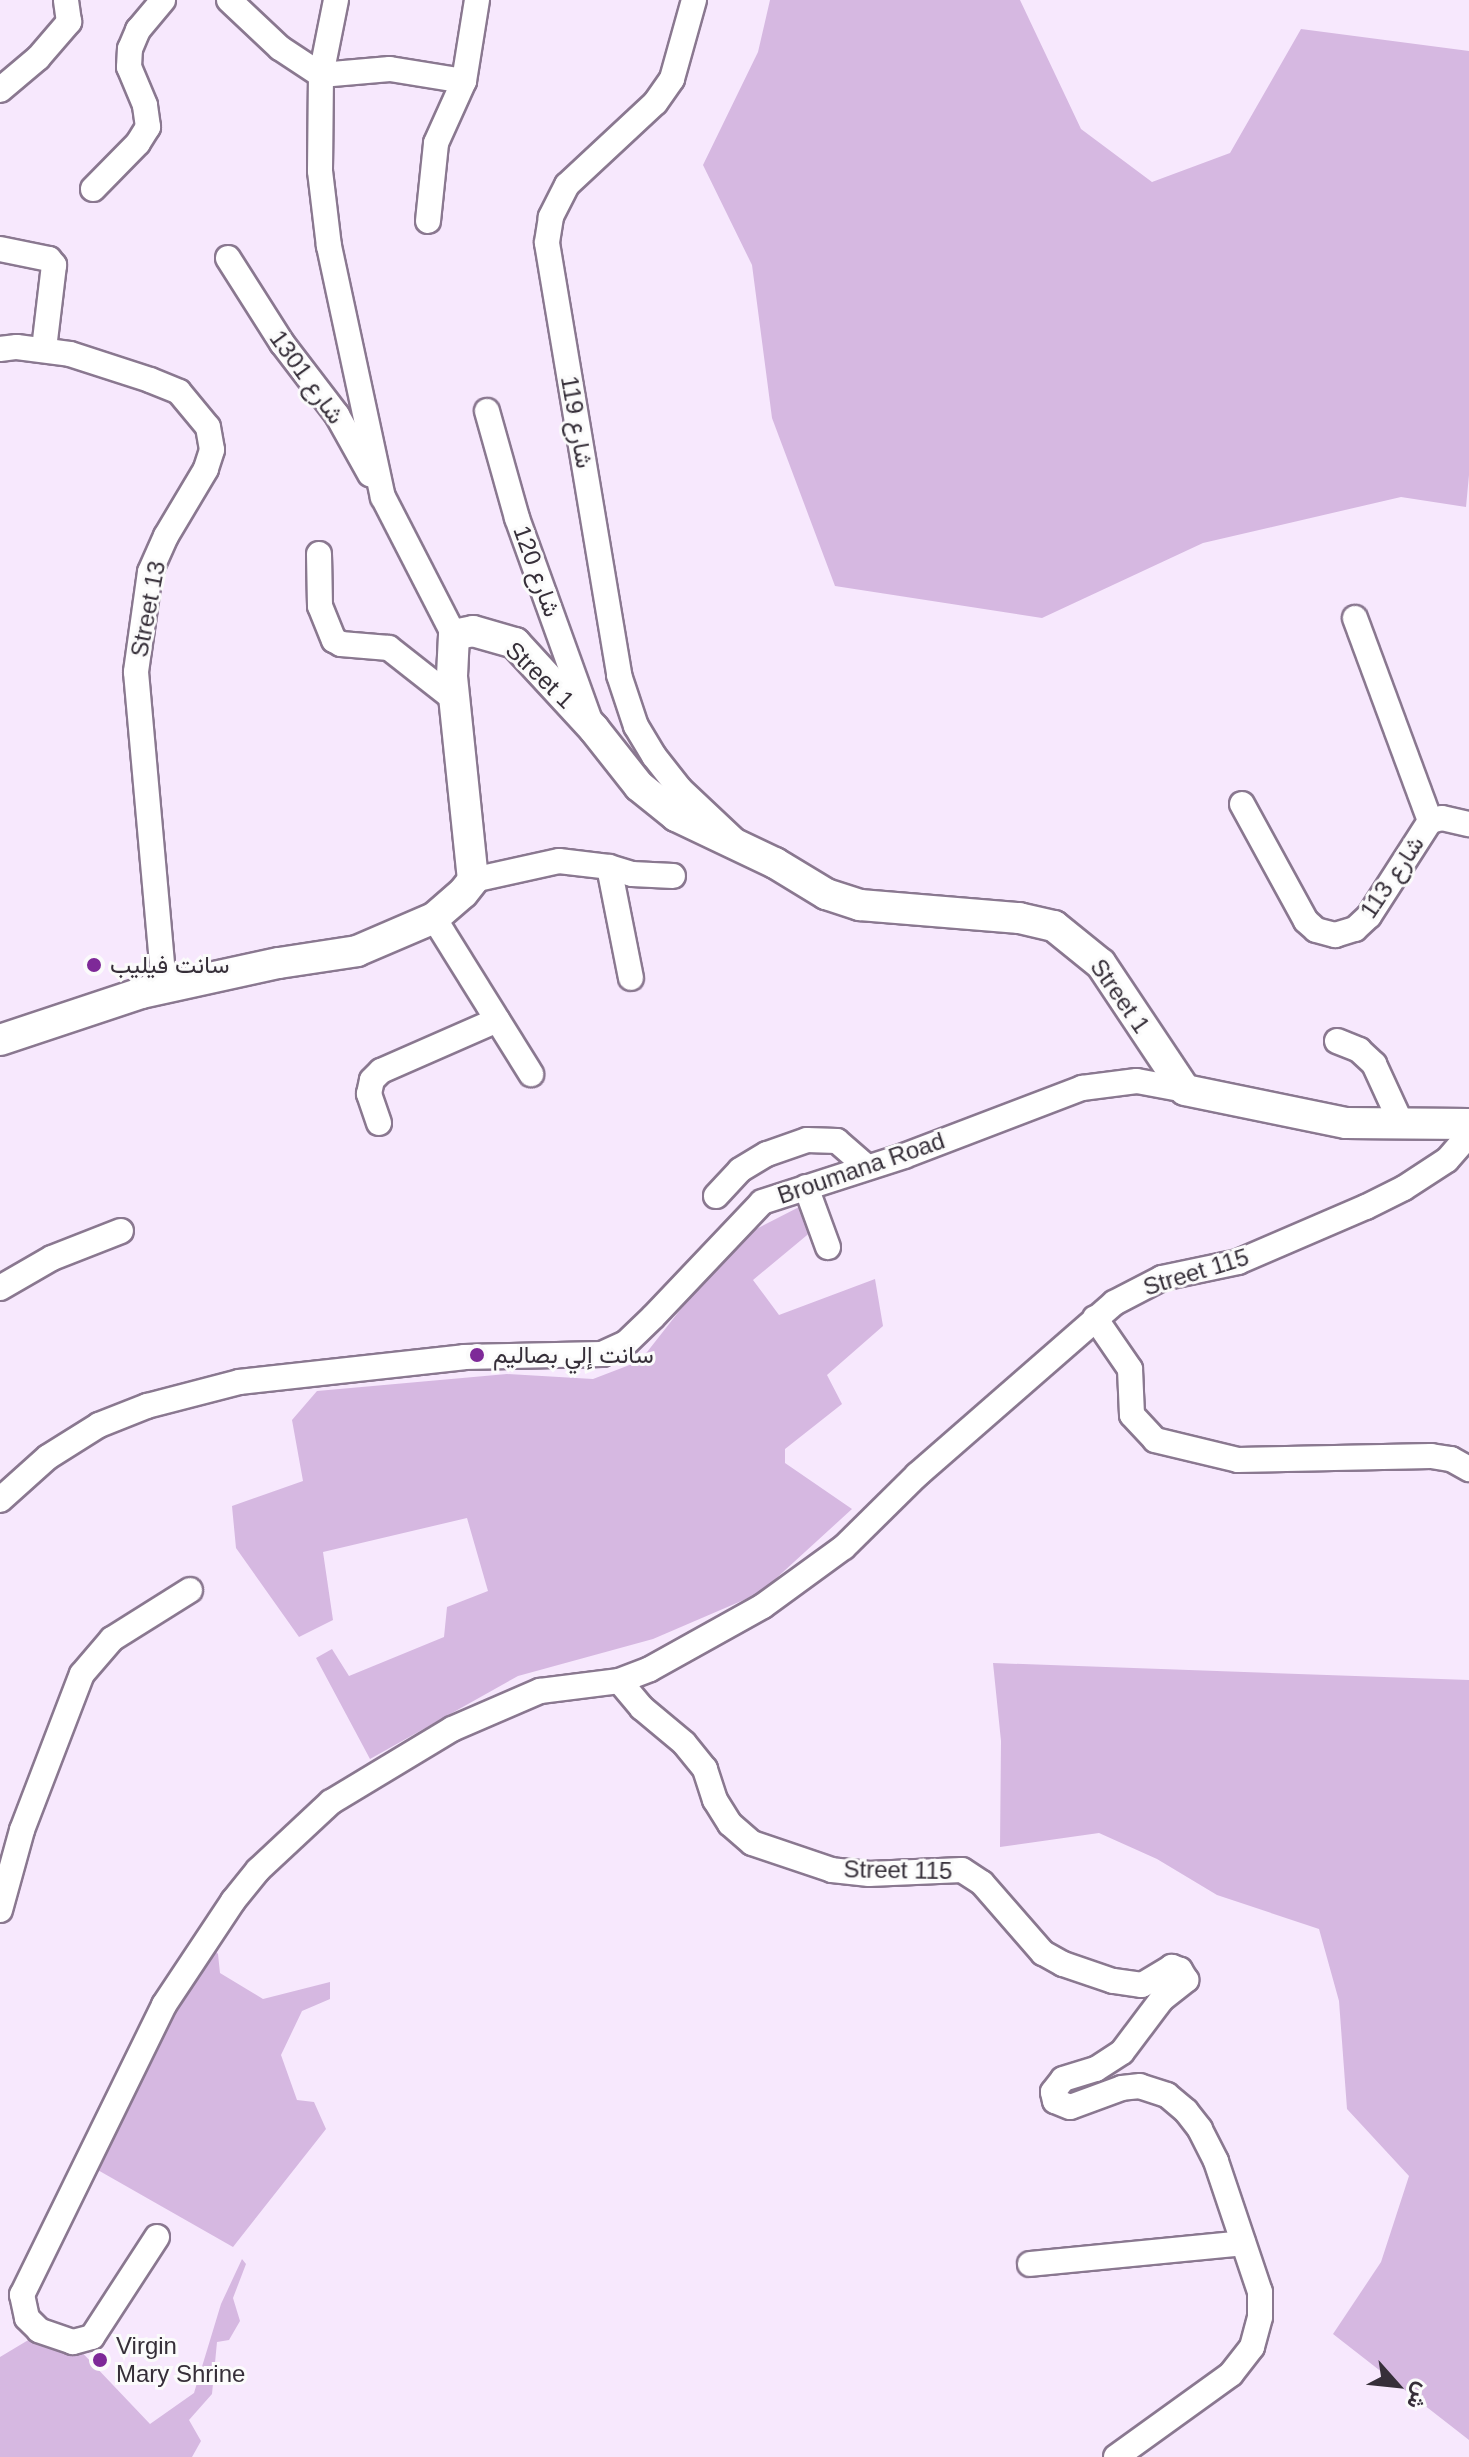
<!DOCTYPE html>
<html>
<head>
<meta charset="utf-8">
<style>
	body { margin:0 }
	#map { position:relative; width:1469px; height:2457px; overflow:hidden; background:#f7e8fd; font-family:Arial,Vazirmatn,sans-serif }
	div>[style] { position:absolute }
	[style*='--x'] { left:calc(var(--x)*1px); top:calc(var(--y)*1px); width:calc(var(--w)*1px); rotate:calc(var(--a)*1deg) }
	.green>* { inset:0; background:#d6b8e1 }
	.roads { filter:drop-shadow(2px 0 #8a7890) drop-shadow(-2px 0 #8a7890) drop-shadow(0 2px #8a7890) drop-shadow(0 -2px #8a7890) }
	.minor>* { height:24px; margin:-12px; padding:0 12px; transform-origin:12px; border-radius:12px; background:#fff }
	.tertiary>* { height:30px; margin:-15px; padding:0 15px; transform-origin:15px; border-radius:15px; background:#fff }
	.dots>* { width:22px; height:22px; translate:-50% -50%; box-sizing:border-box; border:4px solid #fbfbfb; border-radius:50% }
	span { translate:-50% -50%; white-space:nowrap; text-align:center; line-height:1.15; -webkit-text-stroke:6px #fbfbfb; paint-order:stroke }
	.street-label { font-size:24px; color:#362f39 }
	.poi-label { font-size:24px; color:#362f39 }
	.left { translate:0 -50%; text-align:left }
	.north { position:absolute; left:1357px; top:2345px; width:80px; height:80px; -webkit-text-stroke:6px #fbfbfb; paint-order:stroke; rotate:117deg; font-size:22px; font-weight:700; line-height:32px; text-align:center; color:#362f39 }
	.north::after { content:''; display:block; margin:auto; width:28px; height:36px; background:#362f39; clip-path:polygon(50% 0,100% 100%,50% 72%,0 100%) }
</style>
</head>
<body>
<div id="map">
	<div class="green">
		<div style="clip-path:polygon(770px 0,1020px 0,1081px 129px,1152px 182px,1230px 153px,1301px 29px,1469px 51px,1469px 475px,1466px 507px,1401px 497px,1203px 543px,1042px 618px,835px 586px,772px 418px,752px 265px,703px 165px,758px 52px)"></div>
		<div style="clip-path:polygon(803px 1205px,812px 1231px,753px 1280px,779px 1315px,875px 1279px,883px 1326px,827px 1375px,842px 1404px,785px 1449px,785px 1463px,852px 1509px,760px 1593px,653px 1639px,518px 1676px,370px 1759px,316px 1658px,332px 1649px,349px 1676px,444px 1637px,447px 1607px,488px 1591px,467px 1518px,323px 1552px,333px 1620px,299px 1637px,236px 1548px,232px 1506px,303px 1481px,292px 1420px,317px 1391px,507px 1374px,593px 1379px,640px 1361px,735px 1240px)"></div>
		<div style="clip-path:polygon(993px 1663px,1469px 1680px,1469px 2440px,1333px 2334px,1381px 2262px,1409px 2176px,1347px 2109px,1339px 2001px,1319px 1929px,1217px 1895px,1157px 1859px,1099px 1833px,1000px 1847px,1001px 1741px)"></div>
		<div style="clip-path:polygon(207px 1941px,218px 1954px,220px 1973px,263px 1999px,330px 1982px,330px 1999px,302px 2011px,281px 2055px,297px 2100px,314px 2102px,326px 2129px,233px 2247px,96px 2169px)"></div>
		<div style="clip-path:polygon(242px 2259px,246px 2264px,233px 2298px,240px 2321px,229px 2340px,217px 2342px,212px 2394px,189px 2420px,201px 2441px,192px 2457px,0 2457px,0 2357px,55px 2324px,150px 2424px,194px 2393px,221px 2304px)"></div>
	</div>
	<div class="roads">
		<div class="minor">
			<div style="--x:229;--y:0;--w:70;--a:43.3"></div>
			<div style="--x:280;--y:48;--w:49;--a:33.4"></div>
			<div style="--x:321;--y:75;--w:69;--a:-5"></div>
			<div style="--x:390;--y:69;--w:75;--a:9.2"></div>
			<div style="--x:336;--y:0;--w:76;--a:101.3"></div>
			<div style="--x:321;--y:75;--w:96;--a:90.6"></div>
			<div style="--x:320;--y:171;--w:76;--a:83.2"></div>
			<div style="--x:329;--y:246;--w:257;--a:77.9"></div>
			<div style="--x:383;--y:497;--w:155;--a:62.8"></div>
			<div style="--x:694;--y:0;--w:82;--a:105.6"></div>
			<div style="--x:672;--y:79;--w:29;--a:125"></div>
			<div style="--x:655;--y:103;--w:120;--a:137"></div>
			<div style="--x:567;--y:185;--w:36;--a:117"></div>
			<div style="--x:551;--y:217;--w:26;--a:99"></div>
			<div style="--x:547;--y:243;--w:438;--a:80.5"></div>
			<div style="--x:619;--y:675;--w:54;--a:71.6"></div>
			<div style="--x:636;--y:726;--w:35;--a:59"></div>
			<div style="--x:654;--y:756;--w:42;--a:51.8"></div>
			<div style="--x:680;--y:789;--w:73;--a:43.3"></div>
			<div style="--x:0;--y:90;--w:50;--a:-40.1"></div>
			<div style="--x:38;--y:58;--w:48;--a:-49.3"></div>
			<div style="--x:69;--y:22;--w:22;--a:-98"></div>
			<div style="--x:93;--y:189;--w:64;--a:-45.6"></div>
			<div style="--x:138;--y:143;--w:19;--a:-58"></div>
			<div style="--x:148;--y:127;--w:22;--a:-98"></div>
			<div style="--x:145;--y:105;--w:41;--a:-112.8"></div>
			<div style="--x:129;--y:67;--w:18;--a:-87"></div>
			<div style="--x:130;--y:49;--w:21;--a:-67"></div>
			<div style="--x:138;--y:30;--w:39;--a:-50"></div>
			<div style="--x:428;--y:221;--w:78;--a:-84.1"></div>
			<div style="--x:436;--y:143;--w:68;--a:-65.7"></div>
			<div style="--x:464;--y:81;--w:82;--a:-80.9"></div>
			<div style="--x:0;--y:249;--w:50;--a:11.5"></div>
			<div style="--x:49;--y:259;--w:8;--a:50"></div>
			<div style="--x:54;--y:265;--w:85;--a:96.8"></div>
			<div style="--x:228;--y:258;--w:101;--a:57.6"></div>
			<div style="--x:282;--y:343;--w:91;--a:52.6"></div>
			<div style="--x:337;--y:415;--w:68;--a:60.8"></div>
			<div style="--x:0;--y:349;--w:17;--a:-7"></div>
			<div style="--x:17;--y:347;--w:53;--a:7.5"></div>
			<div style="--x:70;--y:354;--w:84;--a:18"></div>
			<div style="--x:150;--y:380;--w:31;--a:22"></div>
			<div style="--x:179;--y:392;--w:45;--a:50.4"></div>
			<div style="--x:208;--y:427;--w:23;--a:80"></div>
			<div style="--x:212;--y:450;--w:20;--a:108"></div>
			<div style="--x:206;--y:469;--w:78;--a:120.8"></div>
			<div style="--x:166;--y:536;--w:39;--a:114"></div>
			<div style="--x:150;--y:572;--w:101;--a:98"></div>
			<div style="--x:136;--y:672;--w:316;--a:84.9"></div>
			<div style="--x:487;--y:411;--w:111;--a:74.3"></div>
			<div style="--x:517;--y:518;--w:218;--a:70.2"></div>
			<div style="--x:319;--y:554;--w:52;--a:88.9"></div>
			<div style="--x:320;--y:606;--w:37;--a:68"></div>
			<div style="--x:334;--y:640;--w:8;--a:30"></div>
			<div style="--x:341;--y:644;--w:48;--a:4.8"></div>
			<div style="--x:389;--y:648;--w:84;--a:38.2"></div>
			<div style="--x:1355;--y:618;--w:216;--a:69.7"></div>
			<div style="--x:1242;--y:804;--w:133;--a:61.3"></div>
			<div style="--x:1306;--y:921;--w:13;--a:42"></div>
			<div style="--x:1316;--y:930;--w:20;--a:15"></div>
			<div style="--x:1335;--y:935;--w:21;--a:-17"></div>
			<div style="--x:1355;--y:929;--w:19;--a:-43"></div>
			<div style="--x:1369;--y:916;--w:113;--a:-57.3"></div>
			<div style="--x:1430;--y:821;--w:12;--a:-14"></div>
			<div style="--x:1442;--y:818;--w:28;--a:13"></div>
			<div style="--x:609;--y:867;--w:113;--a:78.8"></div>
			<div style="--x:473;--y:880;--w:88;--a:-12.5"></div>
			<div style="--x:559;--y:861;--w:50;--a:6.8"></div>
			<div style="--x:609;--y:867;--w:24;--a:17"></div>
			<div style="--x:632;--y:874;--w:41;--a:2.8"></div>
			<div style="--x:434;--y:918;--w:184;--a:58.1"></div>
			<div style="--x:1337;--y:1041;--w:24;--a:22"></div>
			<div style="--x:1359;--y:1050;--w:21;--a:43"></div>
			<div style="--x:1374;--y:1064;--w:67;--a:65.3"></div>
			<div style="--x:379;--y:1123;--w:31;--a:-109"></div>
			<div style="--x:369;--y:1094;--w:14;--a:-78"></div>
			<div style="--x:372;--y:1080;--w:13;--a:-45"></div>
			<div style="--x:381;--y:1071;--w:127;--a:-23.7"></div>
			<div style="--x:806;--y:1187;--w:64;--a:69.9"></div>
			<div style="--x:716;--y:1196;--w:35;--a:-47"></div>
			<div style="--x:740;--y:1170;--w:31;--a:-31"></div>
			<div style="--x:767;--y:1154;--w:42;--a:-19.3"></div>
			<div style="--x:807;--y:1140;--w:30;--a:2"></div>
			<div style="--x:837;--y:1141;--w:40;--a:41"></div>
			<div style="--x:0;--y:1288;--w:60;--a:-30"></div>
			<div style="--x:52;--y:1258;--w:74;--a:-21.4"></div>
			<div style="--x:1095;--y:1318;--w:62;--a:55.5"></div>
			<div style="--x:1130;--y:1369;--w:46;--a:87.5"></div>
			<div style="--x:1132;--y:1415;--w:34;--a:47"></div>
			<div style="--x:1155;--y:1440;--w:85;--a:13.5"></div>
			<div style="--x:1238;--y:1460;--w:193;--a:-1.2"></div>
			<div style="--x:1431;--y:1456;--w:20;--a:9"></div>
			<div style="--x:1451;--y:1459;--w:21;--a:29"></div>
			<div style="--x:0;--y:1500;--w:64;--a:-41.9"></div>
			<div style="--x:48;--y:1457;--w:60;--a:-32.1"></div>
			<div style="--x:99;--y:1425;--w:52;--a:-21.6"></div>
			<div style="--x:147;--y:1406;--w:95;--a:-14.6"></div>
			<div style="--x:239;--y:1382;--w:226;--a:-6.3"></div>
			<div style="--x:464;--y:1357;--w:138;--a:-1.2"></div>
			<div style="--x:602;--y:1354;--w:26;--a:-25"></div>
			<div style="--x:626;--y:1343;--w:37;--a:-44"></div>
			<div style="--x:653;--y:1317;--w:158;--a:-46.5"></div>
			<div style="--x:762;--y:1202;--w:149;--a:-17.9"></div>
			<div style="--x:904;--y:1156;--w:191;--a:-20.9"></div>
			<div style="--x:1082;--y:1088;--w:55;--a:-7.3"></div>
			<div style="--x:1137;--y:1081;--w:49;--a:10.6"></div>
			<div style="--x:0;--y:1910;--w:83;--a:-74.6"></div>
			<div style="--x:22;--y:1830;--w:167;--a:-69"></div>
			<div style="--x:82;--y:1674;--w:46;--a:-49.4"></div>
			<div style="--x:112;--y:1639;--w:92;--a:-32.1"></div>
			<div style="--x:157;--y:2237;--w:119;--a:123"></div>
			<div style="--x:92;--y:2337;--w:20;--a:165"></div>
			<div style="--x:73;--y:2342;--w:36;--a:-161"></div>
			<div style="--x:39;--y:2330;--w:17;--a:-135"></div>
			<div style="--x:27;--y:2318;--w:24;--a:-102"></div>
			<div style="--x:22;--y:2295;--w:323;--a:-63.9"></div>
			<div style="--x:164;--y:2005;--w:125;--a:-56.4"></div>
			<div style="--x:233;--y:1901;--w:40;--a:-51"></div>
			<div style="--x:258;--y:1870;--w:100;--a:-43"></div>
			<div style="--x:331;--y:1802;--w:141;--a:-31.1"></div>
			<div style="--x:452;--y:1729;--w:96;--a:-23.4"></div>
			<div style="--x:540;--y:1691;--w:80;--a:-7.2"></div>
			<div style="--x:1030;--y:2264;--w:214;--a:-5.6"></div>
			<div style="--x:1116;--y:2457;--w:142;--a:-35.8"></div>
			<div style="--x:1231;--y:2374;--w:34;--a:-52"></div>
			<div style="--x:1252;--y:2347;--w:31;--a:-75"></div>
			<div style="--x:1260;--y:2317;--w:25;--a:-90"></div>
			<div style="--x:1260;--y:2292;--w:138;--a:-108.6"></div>
			<div style="--x:1216;--y:2161;--w:36;--a:-117"></div>
			<div style="--x:1200;--y:2129;--w:23;--a:-128"></div>
			<div style="--x:1186;--y:2111;--w:25;--a:-140"></div>
			<div style="--x:1167;--y:2095;--w:28;--a:-162"></div>
			<div style="--x:1140;--y:2086;--w:18;--a:174"></div>
			<div style="--x:1122;--y:2088;--w:55;--a:159.9"></div>
			<div style="--x:1070;--y:2107;--w:16;--a:-158"></div>
			<div style="--x:1055;--y:2101;--w:9;--a:-103"></div>
			<div style="--x:1053;--y:2092;--w:16;--a:-52"></div>
			<div style="--x:1063;--y:2079;--w:34;--a:-17"></div>
			<div style="--x:1096;--y:2069;--w:31;--a:-33"></div>
			<div style="--x:1122;--y:2052;--w:66;--a:-53"></div>
			<div style="--x:1162;--y:1999;--w:31;--a:-38"></div>
			<div style="--x:1186;--y:1980;--w:12;--a:-121"></div>
			<div style="--x:1180;--y:1970;--w:9;--a:-159"></div>
			<div style="--x:1172;--y:1967;--w:35;--a:149"></div>
			<div style="--x:1142;--y:1985;--w:29;--a:-172"></div>
			<div style="--x:1113;--y:1981;--w:53;--a:-161.2"></div>
			<div style="--x:1063;--y:1964;--w:23;--a:-151"></div>
			<div style="--x:1043;--y:1953;--w:93;--a:-131.1"></div>
			<div style="--x:982;--y:1883;--w:24;--a:-147"></div>
			<div style="--x:962;--y:1870;--w:93;--a:177.5"></div>
			<div style="--x:869;--y:1874;--w:37;--a:-174"></div>
			<div style="--x:832;--y:1870;--w:84;--a:-161.4"></div>
			<div style="--x:752;--y:1843;--w:29;--a:-139"></div>
			<div style="--x:730;--y:1824;--w:28;--a:-122"></div>
			<div style="--x:715;--y:1800;--w:33;--a:-108"></div>
			<div style="--x:705;--y:1769;--w:33;--a:-129"></div>
			<div style="--x:684;--y:1743;--w:55;--a:-140.2"></div>
			<div style="--x:642;--y:1708;--w:35;--a:-130"></div>
			<div style="--x:619;--y:1681;--w:33;--a:-21"></div>
			<div style="--x:650;--y:1669;--w:129;--a:-29.1"></div>
			<div style="--x:763;--y:1606;--w:100;--a:-36.1"></div>
			<div style="--x:844;--y:1547;--w:103;--a:-44.6"></div>
			<div style="--x:917;--y:1475;--w:262;--a:-41.1"></div>
			<div style="--x:1114;--y:1303;--w:54;--a:-27.5"></div>
			<div style="--x:1162;--y:1278;--w:78;--a:-11.9"></div>
			<div style="--x:1238;--y:1262;--w:139;--a:-23.3"></div>
			<div style="--x:1366;--y:1207;--w:42;--a:-26.6"></div>
			<div style="--x:1404;--y:1188;--w:51;--a:-33.1"></div>
			<div style="--x:1447;--y:1160;--w:33;--a:-49"></div>
		</div>
		<div class="tertiary">
			<div style="--x:0;--y:1040;--w:149;--a:-18.4"></div>
			<div style="--x:141;--y:993;--w:141;--a:-12.3"></div>
			<div style="--x:279;--y:963;--w:79;--a:-8.7"></div>
			<div style="--x:357;--y:951;--w:84;--a:-23.2"></div>
			<div style="--x:434;--y:918;--w:38;--a:-41"></div>
			<div style="--x:463;--y:893;--w:16;--a:-52"></div>
			<div style="--x:473;--y:880;--w:205;--a:-95.9"></div>
			<div style="--x:452;--y:676;--w:41;--a:-87.2"></div>
			<div style="--x:454;--y:635;--w:19;--a:-12"></div>
			<div style="--x:473;--y:631;--w:44;--a:15.9"></div>
			<div style="--x:515;--y:643;--w:117;--a:47.4"></div>
			<div style="--x:594;--y:729;--w:73;--a:51.7"></div>
			<div style="--x:639;--y:786;--w:48;--a:39"></div>
			<div style="--x:676;--y:816;--w:110;--a:25.4"></div>
			<div style="--x:775;--y:863;--w:60;--a:31.3"></div>
			<div style="--x:826;--y:894;--w:36;--a:18"></div>
			<div style="--x:860;--y:905;--w:160;--a:4.7"></div>
			<div style="--x:1019;--y:918;--w:36;--a:13"></div>
			<div style="--x:1054;--y:926;--w:60;--a:39"></div>
			<div style="--x:1101;--y:964;--w:151;--a:56.3"></div>
			<div style="--x:1185;--y:1090;--w:164;--a:11.6"></div>
			<div style="--x:1346;--y:1123;--w:123;--a:0.5"></div>
		</div>
	</div>
	<div class="dots">
		<div style="left:94px;top:965px;background:#7e2998"></div>
		<div style="left:477px;top:1355px;background:#7e2998"></div>
		<div style="left:100px;top:2360px;background:#7e2998"></div>
	</div>
	<div class="street-label">
		<span style="left:307px;top:377px;rotate:54deg">شارع 1301</span>
		<span style="left:577px;top:422px;rotate:80deg">شارع 119</span>
		<span style="left:537px;top:571px;rotate:70deg">شارع 120</span>
		<span style="left:148px;top:609px;rotate:-79deg">Street 13</span>
		<span style="left:540px;top:675px;rotate:44deg">Street 1</span>
		<span style="left:1392px;top:877px;rotate:-56deg">شارع 113</span>
		<span style="left:1120px;top:996px;rotate:55deg">Street 1</span>
		<span style="left:861px;top:1168px;rotate:-19deg">Broumana Road</span>
		<span style="left:1196px;top:1272px;rotate:-17deg">Street 115</span>
		<span style="left:898px;top:1870px;rotate:1deg">Street 115</span>
	</div>
	<div class="poi-label">
		<span class="left" style="left:110px;top:965px">سانت فيليب</span>
		<span class="left" style="left:493px;top:1355px">سانت إلي بصاليم</span>
		<span class="left" style="left:116px;top:2360px">Virgin<br>Mary Shrine</span>
	</div>
	<div class="north">ش</div>
</div>
</body>
</html>
